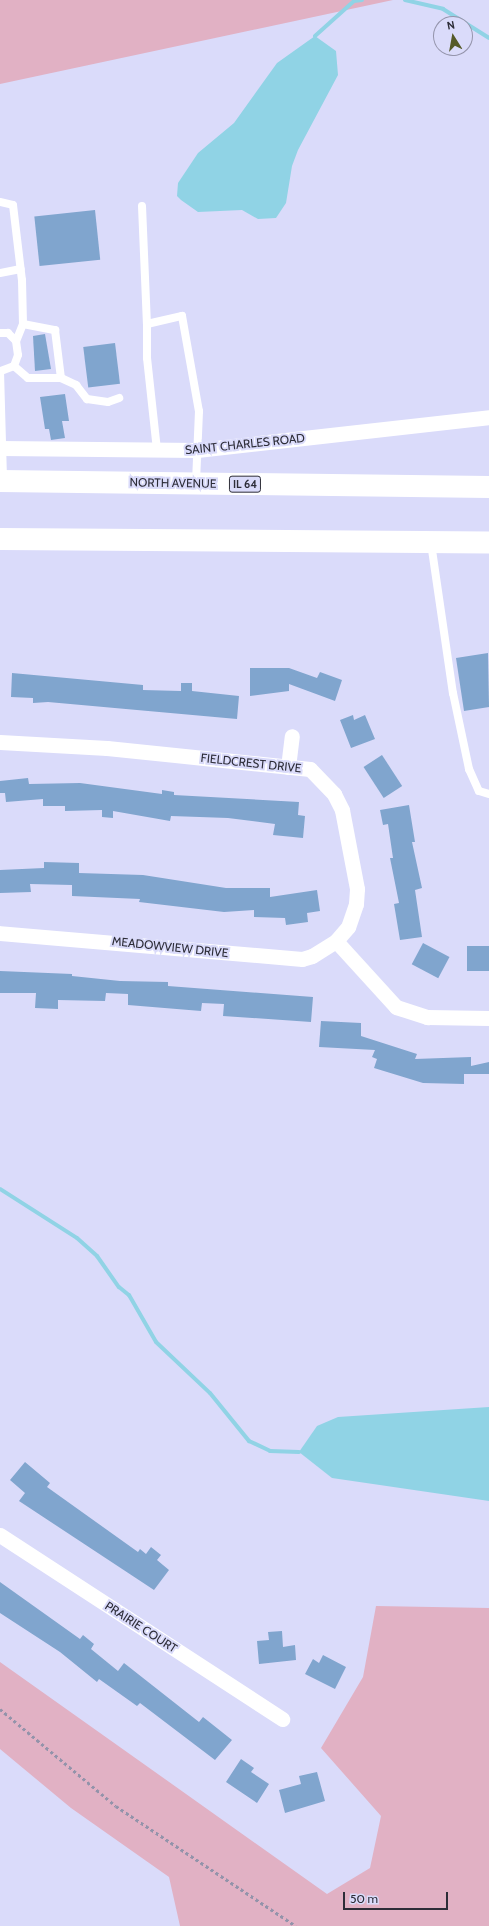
<!DOCTYPE html>
<html>
<head>
<meta charset="utf-8">
<style>
	body { margin:0 }
	#map { position:relative; width:489px; height:1926px; overflow:hidden; background:#dadbfa; font-family:Cabin,sans-serif }
	div>[style] { position:absolute }
	[style*='--x'] { left:calc(var(--x)*1px); top:calc(var(--y)*1px); width:calc(var(--w)*1px); rotate:calc(var(--a)*1deg) }
	.green>* { inset:0; background:#e1b1c4 }
	.water>* { inset:0; background:#90d3e5 }
	.stream>* { height:4px; margin:-2px; padding:0 2px; transform-origin:2px; border-radius:2px; background:#90d3e5 }
	.building>* { inset:0; background:#80a5ce; transform-origin:0 0 }
	.path>* { height:2.5px; margin-top:-1.25px; transform-origin:0; background:repeating-linear-gradient(90deg,#9393aa 0 3px,transparent 0 6px) }
	.lane>* { height:8px; margin:-4px; padding:0 4px; transform-origin:4px; border-radius:4px; background:#fff }
	.street>* { height:15px; margin:-7.5px; padding:0 7.5px; transform-origin:7.5px; border-radius:7.5px; background:#fff }
	.primary>* { height:22px; margin:-11px; padding:0 11px; transform-origin:11px; border-radius:11px; background:#fff }
	span { translate:-50% -50%; white-space:nowrap; text-align:center; line-height:1.15; -webkit-text-stroke:4px #dadbfa; paint-order:stroke }
	.shield-label span { padding:1px 3px; background:#dadbfa; border:1px solid; border-radius:3px; -webkit-text-stroke-width:0 }
	.shield-label { font-size:11px; color:#2d2d38; font-weight:700 }
	.street-label { font-size:12px; color:#2d2d38 }
	.north { position:absolute; left:433px; top:16px; width:40px; height:40px; box-sizing:border-box; background:#dadbfa; border:1px solid #9595ac; border-radius:50%; rotate:349deg; font-size:11px; font-weight:700; line-height:16px; text-align:center; color:#2d2d38 }
	.north::after { content:''; display:block; margin:auto; width:14px; height:18px; background:#555a28; clip-path:polygon(50% 0,100% 100%,50% 72%,0 100%) }
	.scale { position:absolute; left:343px; top:1892px; width:105px; height:18px; box-sizing:border-box; border:2px solid #2d2d38; border-top:0; padding-left:5px; font-size:12px; line-height:14px; white-space:nowrap; color:#2d2d38; -webkit-text-stroke:3px #dadbfa; paint-order:stroke }
</style>
</head>
<body>
<div id="map">
	<div class="green">
		<div style="clip-path:polygon(0 0,393px 0,0 84px)"></div>
		<div style="clip-path:polygon(376px 1606px,489px 1608px,489px 1926px,180px 1926px,169px 1877px,71px 1808px,0 1749px,0 1662px,327px 1894px,370px 1868px,381px 1816px,321px 1748px,363px 1677px)"></div>
	</div>
	<div class="water">
		<div style="clip-path:polygon(315px 36px,336px 51px,338px 75px,298px 150px,292px 166px,286px 203px,276px 218px,258px 219px,242px 210px,198px 212px,181px 200px,177px 196px,178px 183px,198px 153px,234px 123px,277px 63px)"></div>
		<div style="clip-path:polygon(489px 1407px,489px 1501px,332px 1478px,299px 1452px,317px 1426px,338px 1417px)"></div>
	</div>
	<div class="stream">
		<div style="--x:405;--y:0;--w:39;--a:13"></div>
		<div style="--x:443;--y:9;--w:54;--a:32.2"></div>
		<div style="--x:315;--y:36;--w:52;--a:-41.9"></div>
		<div style="--x:354;--y:1;--w:8;--a:-7"></div>
		<div style="--x:0;--y:1189;--w:91;--a:32.5"></div>
		<div style="--x:77;--y:1238;--w:27;--a:42"></div>
		<div style="--x:97;--y:1256;--w:38;--a:55"></div>
		<div style="--x:119;--y:1287;--w:13;--a:39"></div>
		<div style="--x:129;--y:1295;--w:54;--a:60.1"></div>
		<div style="--x:156;--y:1342;--w:74;--a:43.4"></div>
		<div style="--x:210;--y:1393;--w:62;--a:50.9"></div>
		<div style="--x:249;--y:1441;--w:23;--a:25"></div>
		<div style="--x:270;--y:1451;--w:29;--a:2"></div>
	</div>
	<div class="building">
		<div style="left:95px;top:210px;width:50px;height:61px;rotate:84deg"></div>
		<div style="clip-path:polygon(45px 334px,51px 369px,35px 371px,33px 336px)"></div>
		<div style="left:115px;top:343px;width:41px;height:32px;rotate:83deg"></div>
		<div style="clip-path:polygon(65px 394px,69px 421px,62px 421px,65px 438px,51px 440px,49px 429px,45px 429px,40px 397px)"></div>
		<div style="clip-path:polygon(488px 653px,489px 707px,464px 711px,456px 658px)"></div>
		<div style="clip-path:polygon(250px 668px,289px 668px,317px 678px,320px 672px,342px 680px,335px 701px,289px 684px,289px 691px,250px 696px)"></div>
		<div style="clip-path:polygon(12px 673px,143px 685px,143px 690px,181px 691px,181px 683px,192px 683px,192px 691px,239px 696px,237px 719px,48px 702px,33px 703px,33px 698px,11px 697px)"></div>
		<div style="clip-path:polygon(353px 715px,354px 720px,365px 715px,375px 739px,351px 748px,340px 720px)"></div>
		<div style="left:382px;top:755px;width:37px;height:22px;rotate:57deg"></div>
		<div style="clip-path:polygon(28px 778px,29px 784px,80px 783px,162px 794px,162px 790px,174px 792px,174px 795px,299px 802px,298px 815px,305px 816px,303px 838px,273px 835px,275px 824px,228px 818px,171px 816px,170px 821px,113px 811px,113px 818px,102px 817px,102px 810px,65px 811px,65px 806px,43px 806px,43px 799px,6px 802px,5px 793px,0 793px,0 781px)"></div>
		<div style="clip-path:polygon(409px 805px,415px 842px,412px 842px,422px 888px,415px 890px,422px 937px,400px 940px,394px 904px,399px 903px,390px 858px,393px 858px,388px 824px,383px 825px,380px 810px)"></div>
		<div style="clip-path:polygon(44px 862px,79px 863px,79px 873px,143px 875px,226px 888px,270px 888px,270px 897px,317px 890px,320px 911px,307px 913px,308px 922px,286px 925px,285px 918px,254px 917px,254px 910px,224px 912px,139px 902px,140px 899px,72px 896px,72px 885px,30px 884px,31px 892px,0 893px,0 870px,44px 868px)"></div>
		<div style="left:423px;top:943px;width:30px;height:24px;rotate:28deg"></div>
		<div style="left:489px;top:946px;width:25px;height:22px;rotate:90deg"></div>
		<div style="clip-path:polygon(0 971px,72px 974px,72px 976px,120px 981px,168px 982px,168px 986px,313px 997px,311px 1022px,223px 1016px,224px 1004px,202px 1003px,201px 1011px,128px 1005px,128px 994px,106px 993px,105px 1001px,58px 1000px,58px 1009px,35px 1008px,36px 993px,0 993px)"></div>
		<div style="clip-path:polygon(321px 1021px,361px 1023px,361px 1036px,417px 1054px,415px 1059px,471px 1057px,471px 1066px,489px 1062px,489px 1074px,464px 1074px,464px 1084px,423px 1083px,374px 1068px,377px 1059px,372px 1057px,375px 1050px,319px 1047px)"></div>
		<div style="clip-path:polygon(25px 1462px,50px 1483px,47px 1487px,138px 1552px,140px 1549px,146px 1554px,151px 1547px,161px 1555px,157px 1560px,169px 1570px,154px 1590px,19px 1501px,25px 1493px,10px 1480px)"></div>
		<div style="clip-path:polygon(0 1582px,80px 1639px,83px 1635px,94px 1644px,91px 1649px,118px 1671px,124px 1663px,199px 1722px,203px 1717px,232px 1740px,215px 1760px,140px 1703px,137px 1706px,99px 1679px,97px 1682px,60px 1652px,0 1613px)"></div>
		<div style="clip-path:polygon(282px 1631px,283px 1647px,295px 1645px,296px 1660px,259px 1664px,257px 1641px,269px 1640px,268px 1632px)"></div>
		<div style="clip-path:polygon(323px 1655px,346px 1667px,335px 1689px,305px 1674px,313px 1659px,319px 1663px)"></div>
		<div style="clip-path:polygon(241px 1759px,254px 1768px,251px 1772px,269px 1784px,257px 1803px,226px 1782px)"></div>
		<div style="clip-path:polygon(317px 1772px,325px 1801px,285px 1813px,279px 1790px,301px 1784px,299px 1776px)"></div>
	</div>
	<div class="path">
		<div style="--x:0;--y:1709;--w:151;--a:39.9"></div>
		<div style="--x:116;--y:1806;--w:216;--a:33.7"></div>
	</div>
	<div class="lane">
		<div style="--x:0;--y:202;--w:13;--a:13"></div>
		<div style="--x:13;--y:205;--w:76;--a:83.2"></div>
		<div style="--x:22;--y:280;--w:44;--a:88.7"></div>
		<div style="--x:23;--y:324;--w:18;--a:112"></div>
		<div style="--x:16;--y:341;--w:14;--a:82"></div>
		<div style="--x:18;--y:355;--w:12;--a:110"></div>
		<div style="--x:14;--y:366;--w:14;--a:159"></div>
		<div style="--x:142;--y:206;--w:118;--a:87.6"></div>
		<div style="--x:0;--y:273;--w:21;--a:-11"></div>
		<div style="--x:23;--y:324;--w:33;--a:11"></div>
		<div style="--x:55;--y:330;--w:48;--a:82.9"></div>
		<div style="--x:0;--y:333;--w:8;--a:0"></div>
		<div style="--x:8;--y:333;--w:11;--a:45"></div>
		<div style="--x:14;--y:366;--w:18;--a:41"></div>
		<div style="--x:28;--y:378;--w:33;--a:0"></div>
		<div style="--x:61;--y:378;--w:17;--a:25"></div>
		<div style="--x:76;--y:385;--w:18;--a:52"></div>
		<div style="--x:87;--y:399;--w:21;--a:8"></div>
		<div style="--x:108;--y:402;--w:12;--a:-20"></div>
		<div style="--x:0;--y:371;--w:109;--a:88.4"></div>
		<div style="--x:157;--y:450;--w:93;--a:-96.2"></div>
		<div style="--x:147;--y:358;--w:34;--a:-90"></div>
		<div style="--x:147;--y:324;--w:36;--a:-13"></div>
		<div style="--x:182;--y:316;--w:97;--a:79.9"></div>
		<div style="--x:199;--y:411;--w:71;--a:92.4"></div>
		<div style="--x:431;--y:543;--w:152;--a:81.7"></div>
		<div style="--x:453;--y:693;--w:78;--a:78.1"></div>
		<div style="--x:469;--y:769;--w:24;--a:66"></div>
		<div style="--x:479;--y:791;--w:10;--a:17"></div>
	</div>
	<div class="street">
		<div style="--x:0;--y:448;--w:197;--a:0.6"></div>
		<div style="--x:197;--y:450;--w:294;--a:-6.4"></div>
		<div style="--x:0;--y:742;--w:107;--a:3.2"></div>
		<div style="--x:107;--y:748;--w:204;--a:5.9"></div>
		<div style="--x:310;--y:769;--w:35;--a:46"></div>
		<div style="--x:334;--y:794;--w:18;--a:63"></div>
		<div style="--x:342;--y:810;--w:80;--a:79.2"></div>
		<div style="--x:357;--y:889;--w:15;--a:94"></div>
		<div style="--x:356;--y:904;--w:24;--a:109"></div>
		<div style="--x:348;--y:927;--w:18;--a:131"></div>
		<div style="--x:336;--y:941;--w:28;--a:148"></div>
		<div style="--x:312;--y:956;--w:10;--a:163"></div>
		<div style="--x:302;--y:959;--w:303;--a:-175.1"></div>
		<div style="--x:288;--y:767;--w:31;--a:-83"></div>
		<div style="--x:336;--y:941;--w:89;--a:47.7"></div>
		<div style="--x:396;--y:1007;--w:33;--a:18"></div>
		<div style="--x:427;--y:1017;--w:62;--a:0.9"></div>
		<div style="--x:0;--y:1535;--w:337;--a:33.1"></div>
	</div>
	<div class="primary">
		<div style="--x:0;--y:481;--w:489;--a:0.7"></div>
		<div style="--x:0;--y:539;--w:489;--a:0.4"></div>
	</div>
	<div class="shield-label">
		<span style="left:245px;top:484px">IL 64</span>
	</div>
	<div class="street-label">
		<span style="left:245px;top:444px;rotate:-6deg">SAINT CHARLES ROAD</span>
		<span style="left:173px;top:483px;rotate:1deg">NORTH AVENUE</span>
		<span style="left:251px;top:763px;rotate:6deg">FIELDCREST DRIVE</span>
		<span style="left:170px;top:947px;rotate:6deg">MEADOWVIEW DRIVE</span>
		<span style="left:141px;top:1627px;rotate:33deg">PRAIRIE COURT</span>
	</div>
	<div class="north">N</div>
	<div class="scale">50 m</div>
</div>
</body>
</html>
